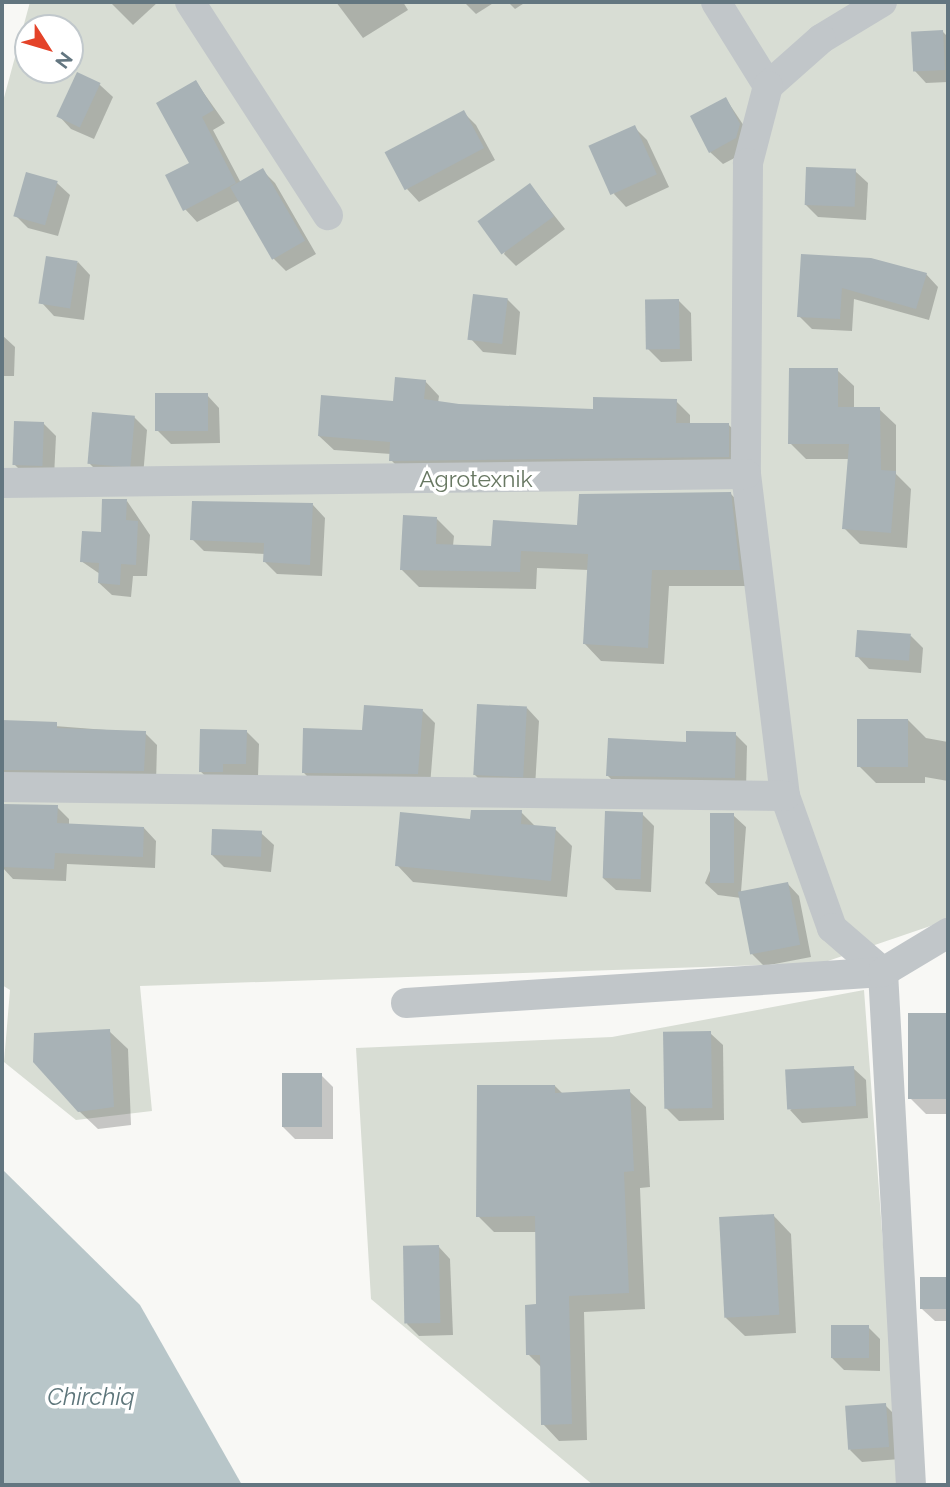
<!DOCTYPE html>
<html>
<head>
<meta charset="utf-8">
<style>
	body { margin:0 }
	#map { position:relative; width:950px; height:1487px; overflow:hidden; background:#f8f8f5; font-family:Raleway,sans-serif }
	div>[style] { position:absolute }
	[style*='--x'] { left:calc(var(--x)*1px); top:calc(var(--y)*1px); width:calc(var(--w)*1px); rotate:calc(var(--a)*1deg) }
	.green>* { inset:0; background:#d8ddd4 }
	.water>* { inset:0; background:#b8c6c9 }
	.shadow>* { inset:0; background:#0003 }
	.building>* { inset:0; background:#a8b2b6; transform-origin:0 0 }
	.minor>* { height:30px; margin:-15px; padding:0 15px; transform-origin:15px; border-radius:15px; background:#c1c6c9 }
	span { translate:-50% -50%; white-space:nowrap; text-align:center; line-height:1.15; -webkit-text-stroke:7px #fff; paint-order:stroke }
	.park-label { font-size:23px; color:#687862 }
	.water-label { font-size:24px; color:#5e767b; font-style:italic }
	.frame { position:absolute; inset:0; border:4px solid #637680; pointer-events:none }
	.north { position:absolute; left:14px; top:14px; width:70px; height:70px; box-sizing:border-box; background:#fff; border:2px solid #c1c8cc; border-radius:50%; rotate:127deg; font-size:19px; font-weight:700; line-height:28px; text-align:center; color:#637680 }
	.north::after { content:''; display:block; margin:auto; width:24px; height:32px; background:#e44329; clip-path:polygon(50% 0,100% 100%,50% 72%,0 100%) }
</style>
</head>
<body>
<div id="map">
	<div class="green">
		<div style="clip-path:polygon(evenodd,30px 2px,948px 2px,948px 920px,822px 963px,140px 986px,152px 1111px,76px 1120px,4px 1062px,10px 990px,2px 985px,2px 105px,30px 2px,28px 28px,70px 28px,70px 70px,28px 70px,28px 28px)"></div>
		<div style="clip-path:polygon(864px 990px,901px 1485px,593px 1485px,371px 1299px,356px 1048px,612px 1037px)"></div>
	</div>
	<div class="water">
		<div style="clip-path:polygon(2px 1169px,140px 1305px,242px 1485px,2px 1485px)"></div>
	</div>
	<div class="shadow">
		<div style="clip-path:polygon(110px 2px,158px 2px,133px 25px)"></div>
		<div style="clip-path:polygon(336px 2px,403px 2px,408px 10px,363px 38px)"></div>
		<div style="clip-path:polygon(464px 2px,495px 2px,476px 14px)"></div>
		<div style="clip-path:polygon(508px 2px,526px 2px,515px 9px)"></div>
		<div style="clip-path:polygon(943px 32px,948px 37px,948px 82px,926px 83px,914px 70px)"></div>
		<div style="clip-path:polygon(78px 74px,100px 85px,113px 97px,94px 139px,71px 129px,59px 116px)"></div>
		<div style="clip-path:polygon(196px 82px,225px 123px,213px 130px,241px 183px,262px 170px,275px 183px,316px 254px,286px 271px,274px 259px,240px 200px,197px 222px,185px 209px)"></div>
		<div style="clip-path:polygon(726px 99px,752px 138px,748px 151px,723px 164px,710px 152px)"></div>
		<div style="clip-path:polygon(463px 112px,476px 125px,495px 160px,419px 202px,407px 189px)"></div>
		<div style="clip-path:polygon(634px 127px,647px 140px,669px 187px,626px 207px,614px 194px)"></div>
		<div style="clip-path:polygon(855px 171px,868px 183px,866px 220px,818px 217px,806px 205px)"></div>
		<div style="clip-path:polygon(57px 183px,70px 195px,58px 236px,28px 228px,16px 216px)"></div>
		<div style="clip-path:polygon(530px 185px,565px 229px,516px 266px,504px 254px)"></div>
		<div style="clip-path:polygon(803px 256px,926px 274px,938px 287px,929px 320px,854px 299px,852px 331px,812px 329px,799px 316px)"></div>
		<div style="clip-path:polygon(78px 262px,90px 275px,84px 320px,54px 316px,42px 303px)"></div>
		<div style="clip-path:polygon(507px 299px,520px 312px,516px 355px,483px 352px,471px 339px)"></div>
		<div style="clip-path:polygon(679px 301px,691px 313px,692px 361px,661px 362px,648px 349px)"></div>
		<div style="clip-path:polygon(2px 335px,15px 347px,14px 376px,2px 376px)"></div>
		<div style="clip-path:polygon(837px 370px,854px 386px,854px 409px,879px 409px,896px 425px,896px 474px,911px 489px,907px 548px,860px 544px,844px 528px,849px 459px,806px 459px,790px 443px)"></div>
		<div style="clip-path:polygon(425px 381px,439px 396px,438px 403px,459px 406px,594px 411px,676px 401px,690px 415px,690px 424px,728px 424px,742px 439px,742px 470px,405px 474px,391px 460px,391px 454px,334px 450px,319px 436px,395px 402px)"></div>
		<div style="clip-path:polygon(207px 395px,219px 408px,220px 443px,171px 444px,158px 431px)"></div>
		<div style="clip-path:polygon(134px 417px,147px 430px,143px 476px,102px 476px,90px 464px)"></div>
		<div style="clip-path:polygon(43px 423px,56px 436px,54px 477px,27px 477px,15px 465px)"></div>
		<div style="clip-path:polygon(730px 493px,747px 511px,756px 586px,669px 586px,664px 664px,601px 661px,584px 643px,589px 570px,537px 568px,536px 589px,419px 587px,402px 570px,437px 519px,454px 536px,453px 546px,493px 548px)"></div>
		<div style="clip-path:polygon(127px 501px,150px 535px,147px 576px,133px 576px,131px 597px,112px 595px,99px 583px,100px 574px,81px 561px)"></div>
		<div style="clip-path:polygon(313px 505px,325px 518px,322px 576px,277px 574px,265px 562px,265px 554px,204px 551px,192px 539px)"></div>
		<div style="clip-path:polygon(911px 636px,923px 648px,921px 673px,869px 669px,857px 656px)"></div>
		<div style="clip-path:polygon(527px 708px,539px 721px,535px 787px,487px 787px,474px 774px)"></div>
		<div style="clip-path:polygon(423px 711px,435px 723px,430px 786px,316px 785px,303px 772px)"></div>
		<div style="clip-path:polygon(908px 720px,926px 738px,948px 742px,948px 781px,925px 777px,925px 783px,876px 783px,859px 766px)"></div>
		<div style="clip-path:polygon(3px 722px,145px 733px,157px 745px,156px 783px,13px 782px,2px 771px)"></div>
		<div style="clip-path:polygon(246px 731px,259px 744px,258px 776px,213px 783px,200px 771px)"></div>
		<div style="clip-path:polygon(735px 734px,747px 746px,746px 790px,620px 788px,608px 776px,688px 744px)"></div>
		<div style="clip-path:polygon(4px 806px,57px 807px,69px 819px,69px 825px,144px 828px,156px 841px,155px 868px,67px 864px,66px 881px,13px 879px,2px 867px)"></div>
		<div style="clip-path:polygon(521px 812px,536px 827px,555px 829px,572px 846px,567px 897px,413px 882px,397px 865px,472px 821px)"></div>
		<div style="clip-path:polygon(642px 814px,654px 826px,651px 892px,616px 890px,603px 878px)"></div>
		<div style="clip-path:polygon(733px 815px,746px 827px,741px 892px,787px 883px,799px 896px,811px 957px,764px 966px,752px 954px,741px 898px,718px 895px,705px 883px)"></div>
		<div style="clip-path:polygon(261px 833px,274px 845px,271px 872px,224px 867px,211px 854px)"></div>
		<div style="clip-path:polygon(910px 1015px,948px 1015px,948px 1114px,926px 1114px,910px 1098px)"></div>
		<div style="clip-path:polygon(109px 1031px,128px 1049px,131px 1125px,98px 1129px,79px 1111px)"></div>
		<div style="clip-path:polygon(710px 1033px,723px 1045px,724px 1120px,679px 1121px,666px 1108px)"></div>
		<div style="clip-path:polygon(853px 1068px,866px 1080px,868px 1118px,802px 1123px,790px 1110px)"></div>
		<div style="clip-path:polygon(321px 1075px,333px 1087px,333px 1139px,295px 1139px,282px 1126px)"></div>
		<div style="clip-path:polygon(555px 1086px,563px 1094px,629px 1091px,646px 1107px,650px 1187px,640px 1188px,645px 1309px,584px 1312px,587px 1440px,559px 1441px,543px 1424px,542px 1368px,528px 1354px,538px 1306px,537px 1232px,494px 1232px,478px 1216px)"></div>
		<div style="clip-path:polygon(773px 1215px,791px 1234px,796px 1333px,745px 1336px,726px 1318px)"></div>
		<div style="clip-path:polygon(438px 1246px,450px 1259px,453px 1335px,419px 1336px,407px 1324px)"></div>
		<div style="clip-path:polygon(922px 1279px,948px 1279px,948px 1321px,935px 1321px,922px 1309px)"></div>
		<div style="clip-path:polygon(868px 1327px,880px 1339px,880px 1371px,844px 1370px,832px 1358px)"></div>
		<div style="clip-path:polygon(885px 1405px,897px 1417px,900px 1459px,862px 1462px,850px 1450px)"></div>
	</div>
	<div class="building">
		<div style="left:943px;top:30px;width:40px;height:32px;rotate:87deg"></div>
		<div style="left:77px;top:72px;width:26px;height:49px;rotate:25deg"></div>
		<div style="clip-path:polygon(196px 80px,214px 110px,202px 117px,236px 183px,183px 211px,165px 175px,189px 163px,156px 103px)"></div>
		<div style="clip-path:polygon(726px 97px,740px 124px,736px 138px,709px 153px,690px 116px)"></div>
		<div style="left:464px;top:110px;width:43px;height:90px;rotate:62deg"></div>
		<div style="left:635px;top:125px;width:54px;height:51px;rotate:66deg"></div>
		<div style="left:806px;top:167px;width:50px;height:38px;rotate:2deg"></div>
		<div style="left:263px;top:168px;width:84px;height:38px;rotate:60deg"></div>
		<div style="left:26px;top:172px;width:33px;height:46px;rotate:16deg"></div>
		<div style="left:530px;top:183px;width:41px;height:65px;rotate:54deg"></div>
		<div style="clip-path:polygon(801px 254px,871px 258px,927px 273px,916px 309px,842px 288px,840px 319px,797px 317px)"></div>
		<div style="left:46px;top:256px;width:32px;height:48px;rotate:9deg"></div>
		<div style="left:473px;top:294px;width:35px;height:46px;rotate:7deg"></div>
		<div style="left:679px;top:299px;width:50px;height:34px;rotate:89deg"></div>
		<div style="clip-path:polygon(789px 368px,838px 368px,838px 407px,880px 407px,881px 470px,896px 471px,891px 533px,842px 529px,849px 444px,788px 444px)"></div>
		<div style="clip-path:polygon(395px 377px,426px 380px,424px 399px,459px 404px,593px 409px,593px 397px,677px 399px,676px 423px,729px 423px,729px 457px,389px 461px,390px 442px,318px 436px,321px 395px,393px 401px)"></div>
		<div style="left:208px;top:393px;width:38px;height:53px;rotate:90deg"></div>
		<div style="left:92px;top:412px;width:43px;height:52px;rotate:5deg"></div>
		<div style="left:14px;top:421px;width:30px;height:44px;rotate:2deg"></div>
		<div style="clip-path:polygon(731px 492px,740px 570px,652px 570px,648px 648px,583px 644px,588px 554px,521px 551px,520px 572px,400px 570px,403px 515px,437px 517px,436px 544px,491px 546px,493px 520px,577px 525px,579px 494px)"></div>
		<div style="clip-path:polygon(102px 499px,127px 499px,126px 520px,138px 521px,136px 565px,121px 564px,120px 585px,98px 583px,99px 563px,80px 562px,82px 531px,101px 532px)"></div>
		<div style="clip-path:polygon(192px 501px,313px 503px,310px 565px,263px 562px,264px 543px,190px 540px)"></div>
		<div style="left:857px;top:630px;width:54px;height:27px;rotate:4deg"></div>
		<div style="left:477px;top:704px;width:50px;height:71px;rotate:3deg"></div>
		<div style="clip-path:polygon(364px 705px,423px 709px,418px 774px,302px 773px,303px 728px,362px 730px)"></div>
		<div style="left:857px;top:719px;width:51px;height:48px"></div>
		<div style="clip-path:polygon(2px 720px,57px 722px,57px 728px,146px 731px,144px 771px,2px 770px)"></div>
		<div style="clip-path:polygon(200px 729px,247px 730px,246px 764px,223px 764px,223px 772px,199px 772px)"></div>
		<div style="clip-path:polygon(686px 731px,736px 732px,735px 778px,606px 776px,608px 738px,686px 742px)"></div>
		<div style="clip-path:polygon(2px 804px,58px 805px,57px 823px,144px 827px,143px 857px,55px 853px,54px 869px,2px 867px)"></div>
		<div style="clip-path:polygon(471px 810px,522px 810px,521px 824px,556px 827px,551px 881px,395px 866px,400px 812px,470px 819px)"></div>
		<div style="left:605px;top:811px;width:38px;height:67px;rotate:2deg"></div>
		<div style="left:710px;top:813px;width:24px;height:70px"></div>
		<div style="left:212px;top:829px;width:50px;height:26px;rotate:2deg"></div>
		<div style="left:788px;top:882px;width:64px;height:51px;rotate:79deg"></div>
		<div style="left:908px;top:1013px;width:39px;height:86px"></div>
		<div style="clip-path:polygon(110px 1029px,114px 1107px,78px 1112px,33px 1062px,34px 1033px)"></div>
		<div style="left:711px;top:1031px;width:77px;height:48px;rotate:89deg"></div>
		<div style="left:854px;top:1066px;width:40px;height:69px;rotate:87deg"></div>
		<div style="left:282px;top:1073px;width:40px;height:54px"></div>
		<div style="clip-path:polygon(477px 1085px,555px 1085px,555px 1093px,630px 1089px,634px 1171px,624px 1172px,629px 1293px,569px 1296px,572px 1424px,541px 1425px,540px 1355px,526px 1355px,525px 1305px,536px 1304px,535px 1216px,476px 1217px)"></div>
		<div style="left:774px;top:1214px;width:101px;height:55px;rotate:87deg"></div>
		<div style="left:439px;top:1245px;width:78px;height:36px;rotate:89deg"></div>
		<div style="left:948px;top:1277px;width:32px;height:28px;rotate:90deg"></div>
		<div style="left:831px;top:1325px;width:38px;height:33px"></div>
		<div style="left:886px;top:1403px;width:44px;height:41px;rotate:86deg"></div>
	</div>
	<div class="minor">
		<div style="--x:190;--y:2;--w:254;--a:57.1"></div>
		<div style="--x:716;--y:2;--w:99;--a:58.2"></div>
		<div style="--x:882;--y:2;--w:71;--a:148.8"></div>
		<div style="--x:821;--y:39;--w:71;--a:138.4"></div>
		<div style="--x:768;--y:86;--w:80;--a:104.6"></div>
		<div style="--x:748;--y:163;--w:311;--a:90.4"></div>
		<div style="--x:746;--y:474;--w:324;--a:83.1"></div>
		<div style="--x:785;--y:796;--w:140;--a:70.4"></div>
		<div style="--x:832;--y:928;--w:67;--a:40.8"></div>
		<div style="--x:2;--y:483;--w:744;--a:-0.69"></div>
		<div style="--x:2;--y:787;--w:783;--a:0.66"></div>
		<div style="--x:883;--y:972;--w:514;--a:86.88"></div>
		<div style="--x:406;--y:1003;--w:478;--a:-3.7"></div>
		<div style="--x:883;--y:972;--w:76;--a:-31"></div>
	</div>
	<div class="park-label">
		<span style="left:476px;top:479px">Agrotexnik</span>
	</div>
	<div class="water-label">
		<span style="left:91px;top:1397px">Chirchiq</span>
	</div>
	<div class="frame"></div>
	<div class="north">N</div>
</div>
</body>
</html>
